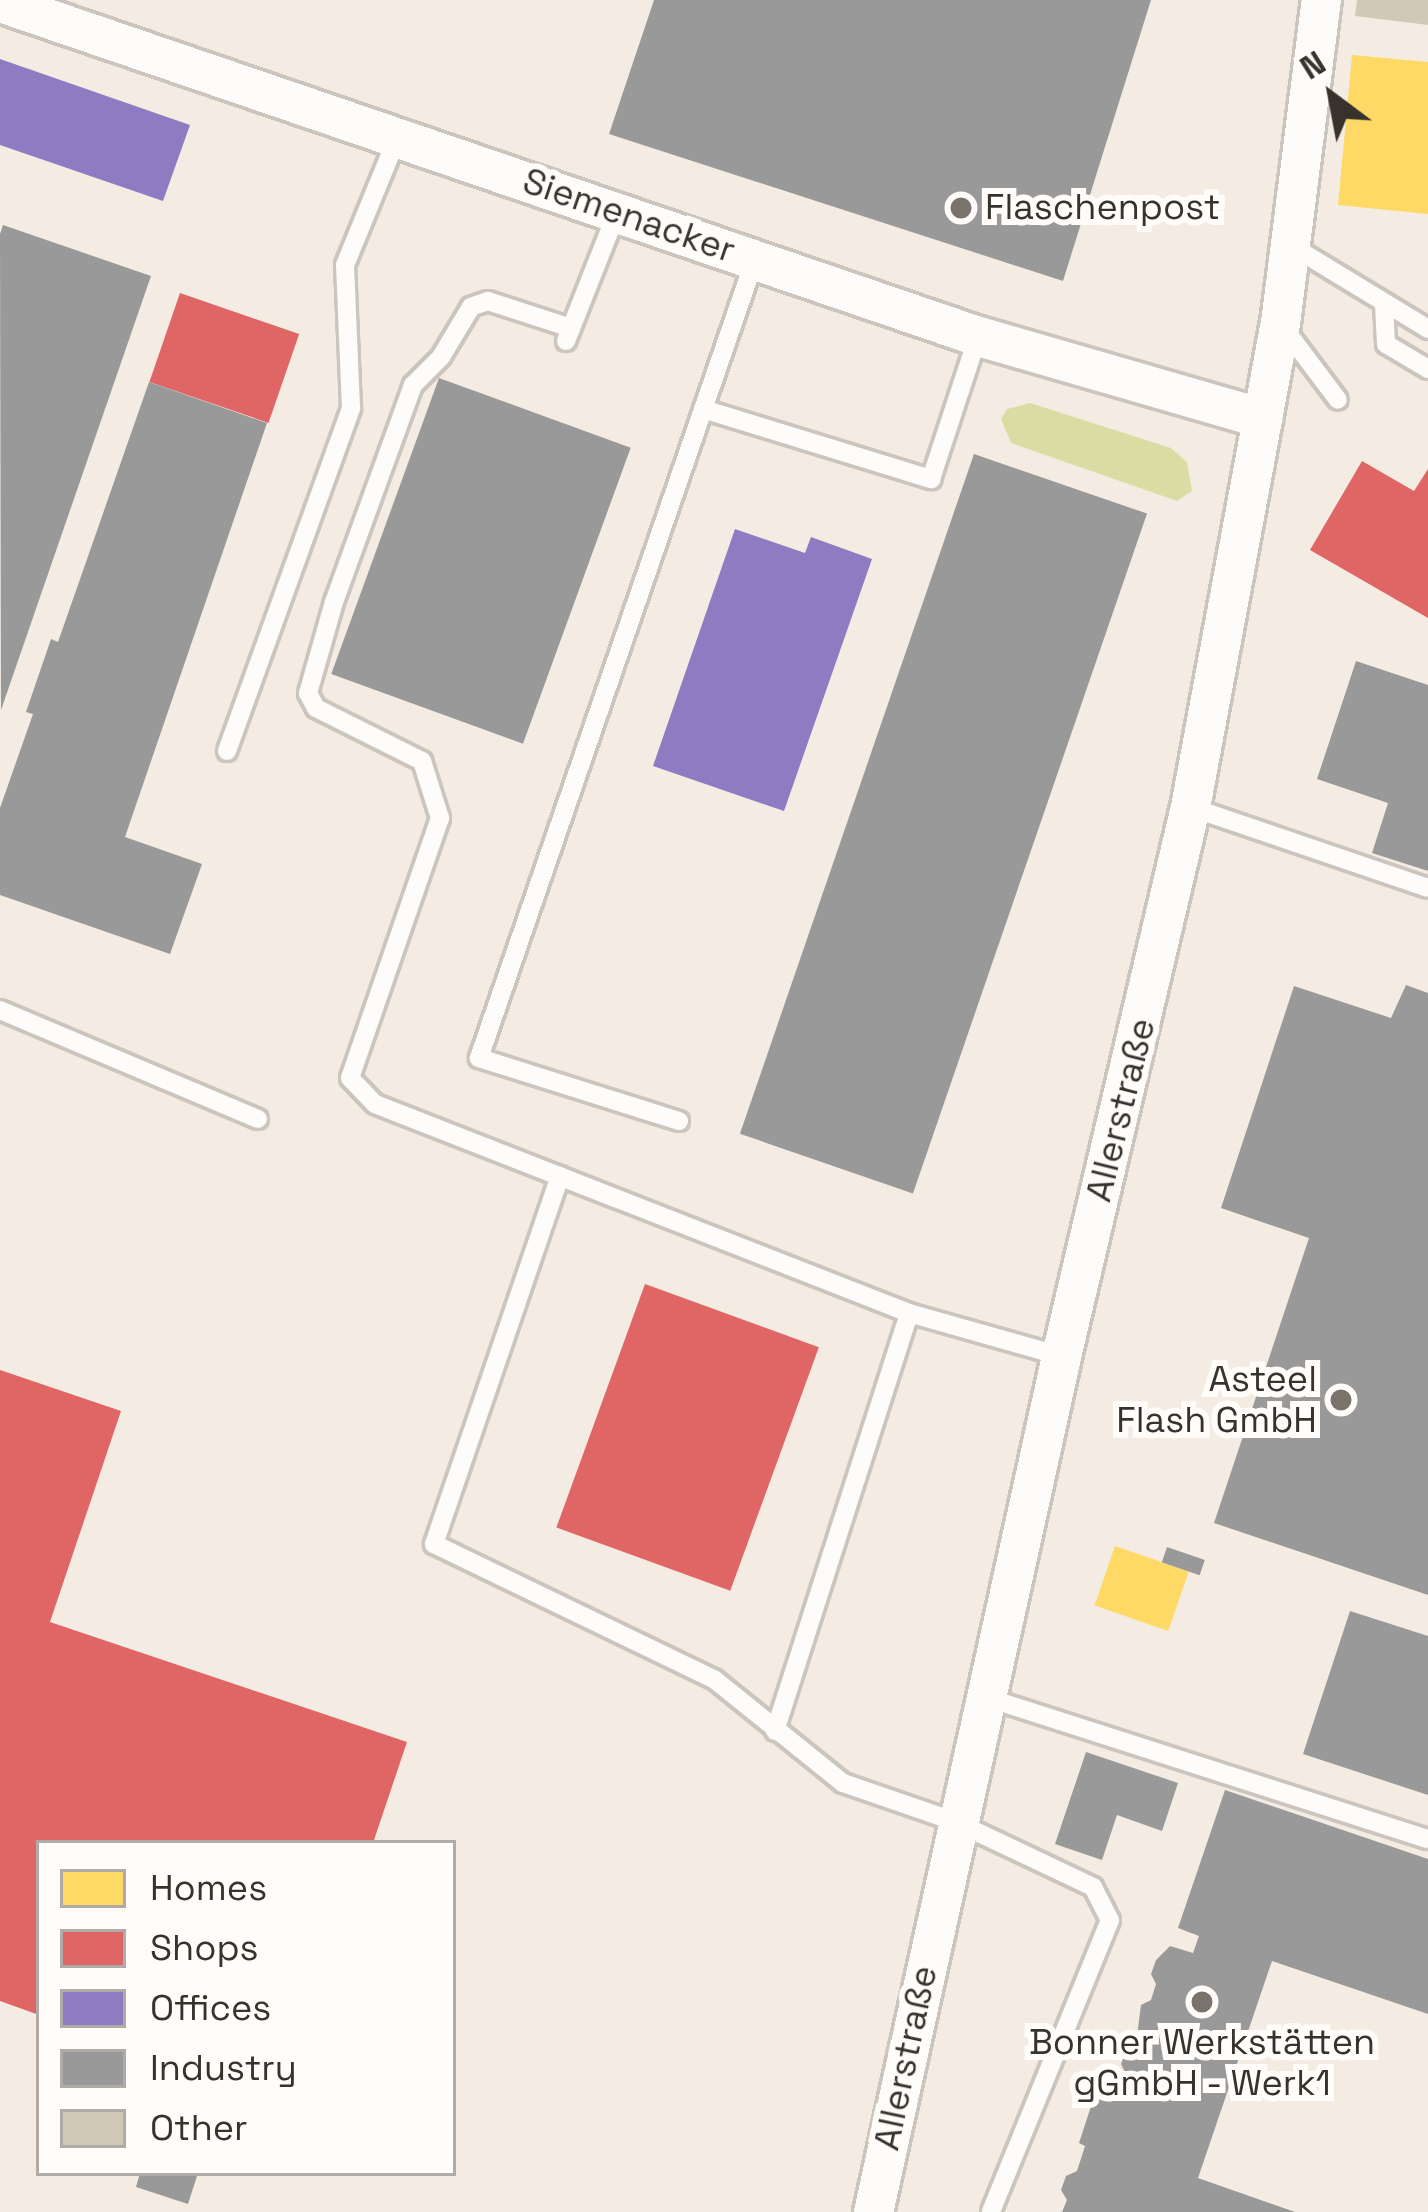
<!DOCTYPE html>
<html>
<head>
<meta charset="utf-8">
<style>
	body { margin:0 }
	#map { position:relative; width:1428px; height:2212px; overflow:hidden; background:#f4ece3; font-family:"Space Grotesk",sans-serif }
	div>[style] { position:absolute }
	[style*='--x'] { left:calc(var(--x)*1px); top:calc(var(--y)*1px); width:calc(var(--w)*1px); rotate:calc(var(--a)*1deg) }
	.water>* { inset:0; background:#d9dda3 }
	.homes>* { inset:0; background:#ffd966; transform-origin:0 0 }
	.shops>* { inset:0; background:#e06666; transform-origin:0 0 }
	.offices>* { inset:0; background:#8e7cc3 }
	.industry>* { inset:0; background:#999; transform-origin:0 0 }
	.building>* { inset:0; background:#d1c8b5 }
	.roads { filter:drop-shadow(3px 0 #cbc5be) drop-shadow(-3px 0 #cbc5be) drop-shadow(0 3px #cbc5be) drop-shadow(0 -3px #cbc5be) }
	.lane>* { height:18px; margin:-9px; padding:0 9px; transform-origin:9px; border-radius:9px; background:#fdfcfb }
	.street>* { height:39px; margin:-19.5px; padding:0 19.5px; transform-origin:19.5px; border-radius:19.5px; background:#fdfcfb }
	.dots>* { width:33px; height:33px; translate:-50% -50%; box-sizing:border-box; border:6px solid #fffcf9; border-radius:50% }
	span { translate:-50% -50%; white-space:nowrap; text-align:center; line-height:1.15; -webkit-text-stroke:12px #fffcf9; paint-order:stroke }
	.poi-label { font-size:36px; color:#38322c }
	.left { translate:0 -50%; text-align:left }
	.right { translate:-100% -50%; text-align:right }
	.street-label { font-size:36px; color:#38322c }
	.legend { position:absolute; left:36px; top:1840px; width:420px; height:336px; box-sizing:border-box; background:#fffcf9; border:3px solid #afaba7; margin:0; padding:15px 21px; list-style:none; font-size:36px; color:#38322c }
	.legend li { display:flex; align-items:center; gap:24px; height:60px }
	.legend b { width:60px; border:3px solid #afaba7 }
	.north { position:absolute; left:1272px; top:36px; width:120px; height:120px; -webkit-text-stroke:9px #fffcf9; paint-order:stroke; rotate:328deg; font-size:33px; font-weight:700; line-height:48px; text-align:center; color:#38322c }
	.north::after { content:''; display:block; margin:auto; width:42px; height:54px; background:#38322c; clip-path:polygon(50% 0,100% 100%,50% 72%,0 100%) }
</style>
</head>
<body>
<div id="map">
	<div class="water">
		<div style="clip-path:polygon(1030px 403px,1171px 448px,1187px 462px,1192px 491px,1177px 501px,1011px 443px,1001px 419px,1007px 409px)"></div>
	</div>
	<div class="homes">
		<div style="clip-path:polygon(1352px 55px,1428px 62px,1428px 214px,1338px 205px)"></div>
		<div style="left:1115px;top:1546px;width:78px;height:63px;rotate:19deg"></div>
	</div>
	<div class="shops">
		<div style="left:180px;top:293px;width:126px;height:94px;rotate:19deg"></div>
		<div style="clip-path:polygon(1362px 461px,1414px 491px,1428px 469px,1428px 618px,1310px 550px)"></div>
		<div style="left:645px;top:1284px;width:185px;height:259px;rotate:20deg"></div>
		<div style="clip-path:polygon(0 1370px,121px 1411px,50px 1622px,407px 1742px,373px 1843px,39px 1843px,39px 2015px,0 2001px)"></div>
	</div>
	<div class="offices">
		<div style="clip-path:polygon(0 59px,190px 125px,163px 201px,0 145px)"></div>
		<div style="clip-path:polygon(735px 529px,805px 553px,811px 537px,872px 559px,784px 811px,653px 766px)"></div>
	</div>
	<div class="industry">
		<div style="clip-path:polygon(654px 0,1151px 0,1063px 281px,609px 134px)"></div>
		<div style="clip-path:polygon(3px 225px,151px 276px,1px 710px,0 234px)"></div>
		<div style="left:439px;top:378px;width:204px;height:315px;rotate:20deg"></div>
		<div style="clip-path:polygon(149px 382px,267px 423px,125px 837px,202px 864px,170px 954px,0 895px,0 808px,33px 714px,26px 712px,51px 639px,58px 642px)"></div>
		<div style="left:974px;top:454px;width:183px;height:719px;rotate:19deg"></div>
		<div style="clip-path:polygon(1356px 661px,1428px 685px,1428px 871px,1372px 853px,1388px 803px,1317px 779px)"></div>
		<div style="clip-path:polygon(1406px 985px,1428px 993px,1428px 1595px,1214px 1523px,1309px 1238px,1221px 1208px,1294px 986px,1391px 1018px)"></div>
		<div style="left:1167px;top:1547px;width:40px;height:16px;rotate:19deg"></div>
		<div style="clip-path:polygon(1350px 1611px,1428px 1636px,1428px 1795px,1303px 1754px)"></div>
		<div style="clip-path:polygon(1086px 1752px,1178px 1783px,1162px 1831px,1117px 1815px,1102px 1860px,1055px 1844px)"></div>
		<div style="clip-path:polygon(1225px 1790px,1428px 1859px,1428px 2014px,1272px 1961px,1198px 2178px,1295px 2212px,1062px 2212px,1067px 2200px,1061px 2190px,1066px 2176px,1077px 2171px,1085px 2146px,1079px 2143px,1095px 2094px,1117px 2101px,1126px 2074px,1121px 2064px,1126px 2050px,1136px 2044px,1141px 2005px,1151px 2000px,1156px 1984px,1151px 1974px,1156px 1960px,1170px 1946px,1193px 1953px,1199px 1936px,1178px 1928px)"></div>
		<div style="clip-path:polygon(140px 2173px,198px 2173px,188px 2204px,136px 2187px)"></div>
	</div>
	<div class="building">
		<div style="clip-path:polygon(1357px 0,1428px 0,1428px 25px,1355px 16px)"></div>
	</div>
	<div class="roads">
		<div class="lane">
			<div style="--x:1290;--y:245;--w:162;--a:31.3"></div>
			<div style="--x:1384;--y:304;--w:40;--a:87.1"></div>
			<div style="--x:1386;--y:344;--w:49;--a:30.8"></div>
			<div style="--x:1283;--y:327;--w:91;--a:53"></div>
			<div style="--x:571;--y:328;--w:87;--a:-162"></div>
			<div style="--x:488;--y:301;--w:18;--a:161"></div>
			<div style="--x:471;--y:307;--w:58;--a:121"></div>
			<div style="--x:441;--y:357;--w:40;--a:135"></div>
			<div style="--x:413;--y:385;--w:231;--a:110"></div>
			<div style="--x:334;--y:602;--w:95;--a:105.9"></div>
			<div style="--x:308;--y:693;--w:17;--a:62"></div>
			<div style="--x:316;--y:708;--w:119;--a:26.6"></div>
			<div style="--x:422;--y:761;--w:60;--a:72.5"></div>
			<div style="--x:440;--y:818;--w:275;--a:109.1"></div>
			<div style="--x:350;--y:1078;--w:36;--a:46"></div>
			<div style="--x:375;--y:1104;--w:573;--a:21.37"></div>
			<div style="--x:909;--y:1313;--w:158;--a:15.8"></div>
			<div style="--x:566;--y:341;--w:139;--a:-68.4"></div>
			<div style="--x:703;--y:409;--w:239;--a:17.1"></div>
			<div style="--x:931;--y:479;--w:151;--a:-71.8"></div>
			<div style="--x:227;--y:751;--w:365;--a:-70.1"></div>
			<div style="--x:351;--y:408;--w:143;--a:-92.4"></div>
			<div style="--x:345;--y:265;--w:137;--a:-67.7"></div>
			<div style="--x:1190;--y:807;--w:251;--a:18.8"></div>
			<div style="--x:0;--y:1010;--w:280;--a:22.9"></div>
			<div style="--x:679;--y:1121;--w:210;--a:-162.5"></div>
			<div style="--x:479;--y:1058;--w:845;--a:-70.94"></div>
			<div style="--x:560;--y:1176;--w:389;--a:108.9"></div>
			<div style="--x:434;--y:1544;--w:312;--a:25.8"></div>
			<div style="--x:715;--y:1680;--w:164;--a:38.8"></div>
			<div style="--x:843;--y:1783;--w:120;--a:19"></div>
			<div style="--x:956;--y:1822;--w:152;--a:25.4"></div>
			<div style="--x:1093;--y:1887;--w:37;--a:63"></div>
			<div style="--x:1110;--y:1920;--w:315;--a:112.2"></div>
			<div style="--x:985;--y:1697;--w:465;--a:17.8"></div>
			<div style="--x:775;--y:1731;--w:439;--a:-72.2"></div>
		</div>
		<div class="street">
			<div style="--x:0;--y:2;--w:1033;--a:18.86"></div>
			<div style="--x:978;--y:336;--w:296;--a:16.1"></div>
			<div style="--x:873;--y:2212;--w:876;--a:-77.61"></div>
			<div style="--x:1061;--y:1356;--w:564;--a:-76.78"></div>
			<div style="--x:1190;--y:807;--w:492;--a:-79.5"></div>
			<div style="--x:1280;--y:323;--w:326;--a:-82.8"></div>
		</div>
	</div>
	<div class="dots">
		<div style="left:961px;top:208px;background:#7a736c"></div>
		<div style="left:1341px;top:1400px;background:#7a736c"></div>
		<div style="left:1202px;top:2002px;background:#7a736c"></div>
	</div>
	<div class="poi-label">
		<span class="left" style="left:985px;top:208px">Flaschenpost</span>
		<span class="right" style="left:1317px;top:1400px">Asteel<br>Flash GmbH</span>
		<span style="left:1202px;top:2063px">Bonner Werkstätten<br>gGmbH - Werk1</span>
	</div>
	<div class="street-label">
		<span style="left:629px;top:216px;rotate:19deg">Siemenacker</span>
		<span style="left:1121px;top:1110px;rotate:-76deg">Allerstraße</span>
		<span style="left:906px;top:2058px;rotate:-78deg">Allerstraße</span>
	</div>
	<ul class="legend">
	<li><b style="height:33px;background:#ffd966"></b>Homes</li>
	<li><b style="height:33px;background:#e06666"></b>Shops</li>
	<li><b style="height:33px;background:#8e7cc3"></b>Offices</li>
	<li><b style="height:33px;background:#999"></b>Industry</li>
	<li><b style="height:33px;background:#d1c8b5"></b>Other</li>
	</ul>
	<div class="north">N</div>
</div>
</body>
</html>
